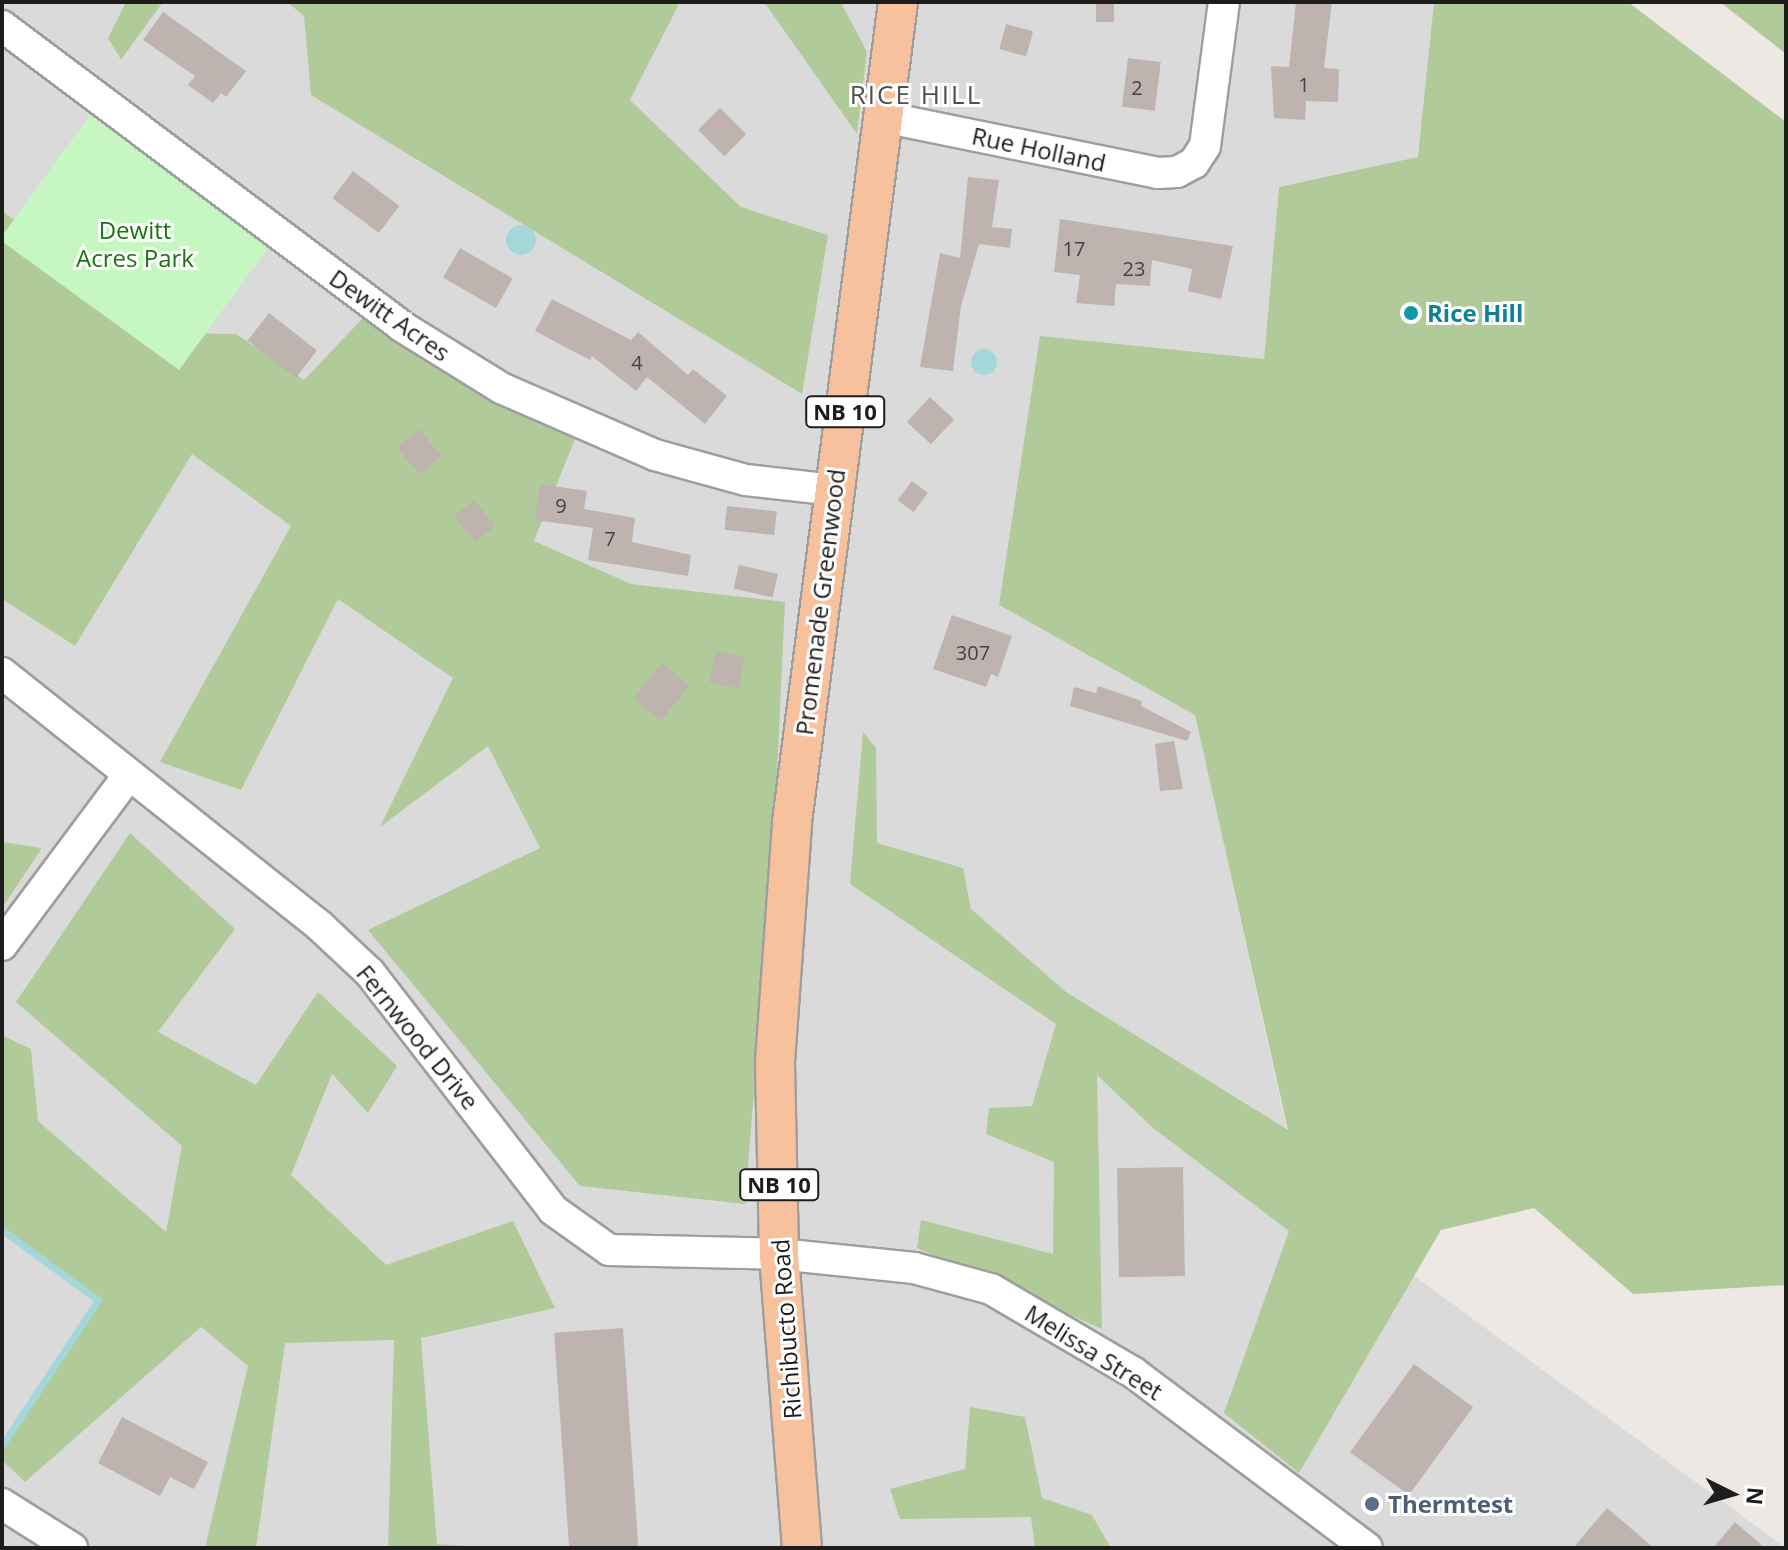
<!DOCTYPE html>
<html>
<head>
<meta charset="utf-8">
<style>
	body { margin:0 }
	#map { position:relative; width:1788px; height:1550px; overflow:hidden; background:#ede8e3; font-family:"Open Sans",sans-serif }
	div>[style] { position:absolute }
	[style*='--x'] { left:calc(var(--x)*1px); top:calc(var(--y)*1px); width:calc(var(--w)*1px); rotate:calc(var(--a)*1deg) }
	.residential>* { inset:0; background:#dbdada }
	.forest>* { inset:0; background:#b0cb99 }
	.park>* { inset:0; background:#c6f7c1; transform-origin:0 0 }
	.water>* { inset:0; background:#a5d7da }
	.round { border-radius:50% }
	.stream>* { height:7px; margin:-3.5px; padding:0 3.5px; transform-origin:3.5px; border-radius:3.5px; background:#a5d7da }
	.building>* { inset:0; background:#beb3af; transform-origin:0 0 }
	.roads { filter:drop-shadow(2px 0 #9e9e9e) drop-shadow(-2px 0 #9e9e9e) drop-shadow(0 2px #9e9e9e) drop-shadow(0 -2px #9e9e9e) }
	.minor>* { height:30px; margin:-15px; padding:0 15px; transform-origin:15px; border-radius:15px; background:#fff }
	.major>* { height:38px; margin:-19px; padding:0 19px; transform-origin:19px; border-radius:19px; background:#f7c19e }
	.dots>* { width:22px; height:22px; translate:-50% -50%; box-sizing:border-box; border:4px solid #fff; border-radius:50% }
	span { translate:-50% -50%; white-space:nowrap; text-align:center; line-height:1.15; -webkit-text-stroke:6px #fff; paint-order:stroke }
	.number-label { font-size:20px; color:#454242 }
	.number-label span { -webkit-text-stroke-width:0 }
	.shield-label span { padding:2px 6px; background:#fff; border:2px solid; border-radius:6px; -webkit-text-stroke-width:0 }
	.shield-label { font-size:22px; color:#1d1d1d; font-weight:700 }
	.street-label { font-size:24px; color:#1d1d1d }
	.park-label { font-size:24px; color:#197510 }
	.culture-label { font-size:24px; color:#0d838f; font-weight:700 }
	.left { translate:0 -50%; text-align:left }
	.service-label { font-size:24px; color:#4e5e75; font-weight:700 }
	.neighbourhood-label { font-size:26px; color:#505050; letter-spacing:2px }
	.frame { position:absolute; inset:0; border:4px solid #1d1d1d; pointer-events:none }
	.north { position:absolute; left:1692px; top:1454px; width:80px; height:80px; -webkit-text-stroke:6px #fff; paint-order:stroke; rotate:95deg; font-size:22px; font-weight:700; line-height:32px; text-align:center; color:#1d1d1d }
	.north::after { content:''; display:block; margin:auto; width:28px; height:36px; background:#1d1d1d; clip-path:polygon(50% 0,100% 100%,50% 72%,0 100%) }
</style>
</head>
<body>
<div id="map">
	<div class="residential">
		<div style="clip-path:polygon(2px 2px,126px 2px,108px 38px,121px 60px,163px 2px,287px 2px,801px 393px,828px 235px,741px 207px,630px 100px,680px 2px,764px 2px,857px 133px,867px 52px,841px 2px,1434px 2px,1419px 158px,1279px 188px,1264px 360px,999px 605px,1195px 714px,1301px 1193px,1786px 1548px,2px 1548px)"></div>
	</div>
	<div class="forest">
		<div style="clip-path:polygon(126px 2px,163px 2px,121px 60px,108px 38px)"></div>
		<div style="clip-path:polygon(287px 2px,680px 2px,630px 100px,741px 207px,828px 235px,802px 394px,311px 95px,304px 16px)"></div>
		<div style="clip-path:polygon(764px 2px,841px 2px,867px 52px,857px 134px)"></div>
		<div style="clip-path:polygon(1434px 2px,1628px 2px,1786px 122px,1786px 1285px,1633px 1294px,1534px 1208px,1441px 1230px,1299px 1473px,1224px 1413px,1289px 1231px,1153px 1128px,1097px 1075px,1102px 1329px,917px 1248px,921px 1220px,1053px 1254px,1054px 1162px,986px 1134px,989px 1108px,1032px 1106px,1056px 1024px,850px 884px,863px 732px,876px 748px,877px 843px,963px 868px,971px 909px,1066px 992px,1288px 1130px,1195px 715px,999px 605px,1040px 336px,1264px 359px,1279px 187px,1418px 157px)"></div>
		<div style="clip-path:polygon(1720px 2px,1786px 2px,1786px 54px)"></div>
		<div style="clip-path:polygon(2px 211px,173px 333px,236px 334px,304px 380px,362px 319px,575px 439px,534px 541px,631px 584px,785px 602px,774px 839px,745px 1204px,580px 1186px,368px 930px,540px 848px,488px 746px,380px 827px,453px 678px,338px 599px,241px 790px,160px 762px,291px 526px,192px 454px,75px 646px,2px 599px)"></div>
		<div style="clip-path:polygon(130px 833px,235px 929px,158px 1032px,256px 1085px,318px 992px,397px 1066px,368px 1113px,332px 1074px,291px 1175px,386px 1265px,513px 1221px,555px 1308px,421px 1338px,437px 1544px,497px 1548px,388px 1548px,394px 1340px,285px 1343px,256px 1548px,205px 1548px,248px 1366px,201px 1327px,25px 1482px,2px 1460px,2px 1445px,98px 1300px,2px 1230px,2px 1035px,31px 1049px,38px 1121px,166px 1232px,182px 1146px,16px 1002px)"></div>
		<div style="clip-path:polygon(2px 842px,42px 848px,2px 908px)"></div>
		<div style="clip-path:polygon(970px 1407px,1025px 1417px,1042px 1498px,1092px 1515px,1111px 1548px,1035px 1548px,1031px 1517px,900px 1519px,890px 1489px,965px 1469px)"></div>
	</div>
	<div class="park">
		<div style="left:90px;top:115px;width:222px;height:154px;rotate:36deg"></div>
	</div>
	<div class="water">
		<div class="round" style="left:506px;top:225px;width:30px;height:30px"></div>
		<div class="round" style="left:971px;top:349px;width:26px;height:26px"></div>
	</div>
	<div class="stream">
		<div style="--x:2;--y:1230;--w:119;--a:36.1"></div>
		<div style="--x:98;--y:1300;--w:174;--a:123.5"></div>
	</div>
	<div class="building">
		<div style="left:1096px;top:2px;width:18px;height:20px"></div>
		<div style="clip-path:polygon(1296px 2px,1332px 2px,1324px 68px,1339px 69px,1338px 102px,1306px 101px,1305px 120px,1274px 118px,1271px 66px,1289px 67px)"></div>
		<div style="clip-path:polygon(163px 12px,246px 71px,226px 97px,221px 93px,213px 103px,188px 85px,195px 76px,143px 40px)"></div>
		<div style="left:1006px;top:24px;width:28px;height:26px;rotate:15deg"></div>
		<div style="left:1128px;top:58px;width:33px;height:49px;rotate:7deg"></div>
		<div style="left:720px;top:108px;width:37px;height:31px;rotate:45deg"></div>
		<div style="left:353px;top:171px;width:58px;height:34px;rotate:37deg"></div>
		<div style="clip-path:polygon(968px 177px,999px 180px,992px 227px,1012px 229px,1010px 248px,979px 244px,961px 306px,953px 371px,920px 367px,940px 253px,960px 258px)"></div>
		<div style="clip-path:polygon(1060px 219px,1233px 246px,1221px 299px,1188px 291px,1192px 269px,1152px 260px,1150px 286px,1116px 284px,1114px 306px,1076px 303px,1080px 275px,1054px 272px)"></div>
		<div style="left:460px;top:248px;width:61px;height:34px;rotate:30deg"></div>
		<div style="clip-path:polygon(552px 299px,631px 340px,638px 332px,688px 375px,693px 369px,727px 396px,705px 424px,647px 377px,636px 391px,592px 356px,590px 360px,535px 331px)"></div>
		<div style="left:269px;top:313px;width:61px;height:35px;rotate:38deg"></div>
		<div style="left:930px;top:397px;width:33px;height:34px;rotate:43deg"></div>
		<div style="left:419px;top:429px;width:35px;height:29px;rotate:50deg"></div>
		<div style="left:912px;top:481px;width:20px;height:24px;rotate:37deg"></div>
		<div style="clip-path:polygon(540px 484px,587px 491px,584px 509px,635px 518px,632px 542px,691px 555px,688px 576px,588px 560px,593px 528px,535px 520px)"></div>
		<div style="left:474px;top:500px;width:33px;height:26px;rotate:50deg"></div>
		<div style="left:727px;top:506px;width:50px;height:24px;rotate:6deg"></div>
		<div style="left:739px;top:565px;width:40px;height:24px;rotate:13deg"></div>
		<div style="clip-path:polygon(952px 615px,1012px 636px,998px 677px,991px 674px,986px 687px,933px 669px)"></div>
		<div style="left:716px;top:651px;width:30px;height:32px;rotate:12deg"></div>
		<div style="left:661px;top:663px;width:36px;height:45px;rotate:38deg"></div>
		<div style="clip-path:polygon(1098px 686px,1142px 701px,1141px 706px,1191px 732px,1187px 741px,1070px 706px,1074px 687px,1096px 693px)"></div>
		<div style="clip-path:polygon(1174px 741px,1183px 789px,1160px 791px,1155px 744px)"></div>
		<div style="left:1183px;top:1167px;width:109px;height:66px;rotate:89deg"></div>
		<div style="left:623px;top:1328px;width:221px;height:69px;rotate:86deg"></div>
		<div style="left:1414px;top:1364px;width:73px;height:109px;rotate:36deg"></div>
		<div style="clip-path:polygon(122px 1417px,208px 1462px,194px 1489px,170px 1477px,160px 1496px,98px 1463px)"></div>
		<div style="clip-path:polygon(1607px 1508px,1654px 1548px,1573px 1548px)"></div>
		<div style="clip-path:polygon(1735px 1522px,1765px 1548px,1713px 1548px)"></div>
	</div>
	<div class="roads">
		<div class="minor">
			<div style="--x:2;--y:26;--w:499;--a:36.9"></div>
			<div style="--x:401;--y:326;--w:118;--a:31.8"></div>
			<div style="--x:501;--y:388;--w:168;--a:23.5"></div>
			<div style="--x:655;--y:455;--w:94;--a:15.4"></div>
			<div style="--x:746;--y:480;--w:90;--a:6.4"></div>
			<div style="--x:883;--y:117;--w:281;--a:11.5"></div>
			<div style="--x:1158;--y:173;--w:19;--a:-3"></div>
			<div style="--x:1177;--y:172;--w:19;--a:-28"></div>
			<div style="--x:1194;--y:163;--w:20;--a:-57"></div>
			<div style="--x:1205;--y:146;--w:145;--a:-82.5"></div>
			<div style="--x:2;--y:673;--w:408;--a:38.5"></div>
			<div style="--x:321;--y:927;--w:67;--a:43.2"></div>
			<div style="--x:370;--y:973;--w:299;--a:52.3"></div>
			<div style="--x:553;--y:1210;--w:69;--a:35.5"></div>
			<div style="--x:609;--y:1250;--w:170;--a:1.3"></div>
			<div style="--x:779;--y:1254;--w:136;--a:5.9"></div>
			<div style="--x:914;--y:1268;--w:80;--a:15.3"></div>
			<div style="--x:991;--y:1289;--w:166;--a:30.4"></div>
			<div style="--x:1134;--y:1373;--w:291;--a:36.9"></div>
			<div style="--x:2;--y:945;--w:209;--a:-53.3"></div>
			<div style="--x:2;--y:1504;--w:83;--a:32.2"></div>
		</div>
		<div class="major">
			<div style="--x:802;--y:1548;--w:295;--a:-94.5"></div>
			<div style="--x:779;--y:1254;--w:192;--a:-91.2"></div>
			<div style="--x:775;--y:1062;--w:241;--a:-85.9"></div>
			<div style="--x:792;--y:822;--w:827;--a:-82.63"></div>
		</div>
	</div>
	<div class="dots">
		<div style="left:1411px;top:313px;background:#0f9aa8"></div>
		<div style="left:1372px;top:1504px;background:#5c6f8a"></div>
	</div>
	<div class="number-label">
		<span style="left:1304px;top:84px">1</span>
		<span style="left:1137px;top:87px">2</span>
		<span style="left:1074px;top:248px">17</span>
		<span style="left:1134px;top:268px">23</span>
		<span style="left:637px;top:362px">4</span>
		<span style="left:561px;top:505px">9</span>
		<span style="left:610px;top:538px">7</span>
		<span style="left:973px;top:652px">307</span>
	</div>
	<div class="shield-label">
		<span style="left:845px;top:412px">NB 10</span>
		<span style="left:779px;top:1185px">NB 10</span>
	</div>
	<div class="street-label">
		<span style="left:1039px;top:149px;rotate:12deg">Rue Holland</span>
		<span style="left:390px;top:315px;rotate:35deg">Dewitt Acres</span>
		<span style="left:820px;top:602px;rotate:-83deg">Promenade Greenwood</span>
		<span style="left:418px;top:1037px;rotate:51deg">Fernwood Drive</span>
		<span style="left:786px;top:1329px;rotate:-94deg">Richibucto Road</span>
		<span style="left:1094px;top:1352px;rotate:32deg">Melissa Street</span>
	</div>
	<div class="park-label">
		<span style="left:135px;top:244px">Dewitt<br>Acres Park</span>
	</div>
	<div class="culture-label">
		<span class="left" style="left:1427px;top:313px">Rice Hill</span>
	</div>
	<div class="service-label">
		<span class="left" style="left:1388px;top:1504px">Thermtest</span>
	</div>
	<div class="neighbourhood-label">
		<span style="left:916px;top:95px">RICE HILL</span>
	</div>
	<div class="frame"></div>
	<div class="north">N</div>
</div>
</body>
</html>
